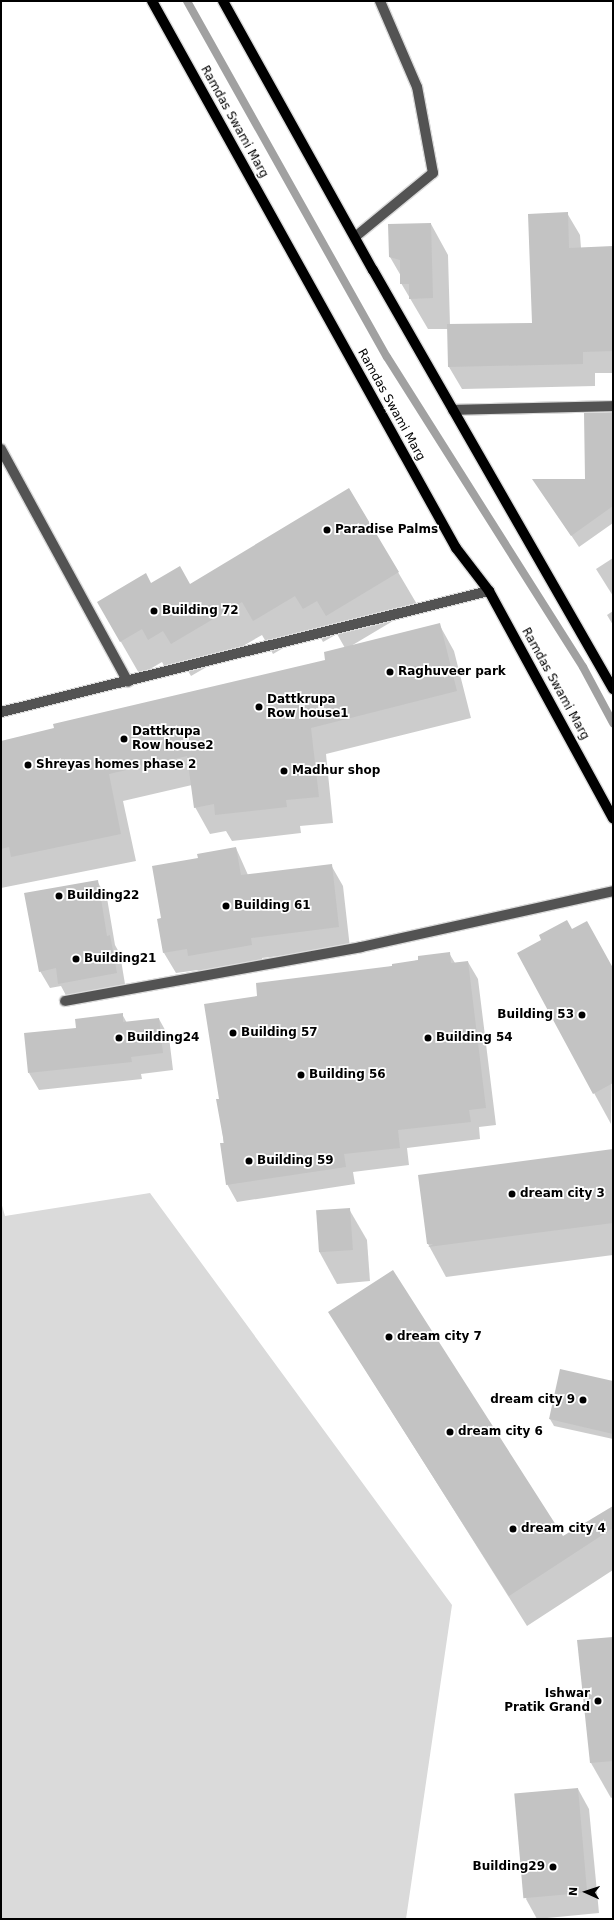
<!DOCTYPE html>
<html>
<head>
<meta charset="utf-8">
<style>
	body { margin:0 }
	#map { position:relative; width:614px; height:1920px; overflow:hidden; background:#fff; font-family:"DejaVu Sans",sans-serif }
	div>[style] { position:absolute }
	[style*='--x'] { left:calc(var(--x)*1px); top:calc(var(--y)*1px); width:calc(var(--w)*1px); rotate:calc(var(--a)*1deg) }
	.green>* { inset:0; background:#dadada }
	.shadow>* { inset:0; background:#0003 }
	.stream>* { height:8px; margin:-4px; padding:0 4px; transform-origin:4px; border-radius:4px; background:#a1a1a1 }
	.building>* { inset:0; background:#c3c3c3; transform-origin:0 0 }
	.roads { filter:drop-shadow(1px 0 #dbdbdb) drop-shadow(-1px 0 #dbdbdb) drop-shadow(0 1px #dbdbdb) drop-shadow(0 -1px #dbdbdb) }
	.minor>* { height:10px; margin:-5px; padding:0 5px; transform-origin:5px; border-radius:5px; background:#535353 }
	.major>* { height:10px; margin:-5px; padding:0 5px; transform-origin:5px; border-radius:5px; background:#000 }
	.dots>* { width:11px; height:11px; translate:-50% -50%; box-sizing:border-box; border:2px solid #fff; border-radius:50% }
	span { translate:-50% -50%; white-space:nowrap; text-align:center; line-height:1.15; -webkit-text-stroke:3.5px #fff; paint-order:stroke }
	.street-label { font-size:12px; color:#000 }
	.poi-label { font-size:12px; color:#000; font-weight:700 }
	.left { translate:0 -50%; text-align:left }
	.right { translate:-100% -50%; text-align:right }
	.frame { position:absolute; inset:0; border:2px solid #000; pointer-events:none }
	.north { position:absolute; left:566px; top:1872px; width:40px; height:40px; -webkit-text-stroke:3px #fff; paint-order:stroke; rotate:273deg; font-size:11px; font-weight:700; line-height:16px; text-align:center; color:#000 }
	.north::after { content:''; display:block; margin:auto; width:14px; height:18px; background:#000; clip-path:polygon(50% 0,100% 100%,50% 72%,0 100%) }
</style>
</head>
<body>
<div id="map">
	<div class="green">
		<div style="clip-path:polygon(150px 1193px,452px 1605px,406px 1919px,1px 1919px,1px 1202px,5px 1216px)"></div>
	</div>
	<div class="shadow">
		<div style="clip-path:polygon(567px 213px,580px 235px,581px 248px,613px 247px,613px 373px,595px 373px,595px 386px,462px 389px,449px 367px,448px 329px,428px 329px,401px 283px,401px 276px,390px 257px,431px 224px,448px 255px,450px 325px,533px 324px)"></div>
		<div style="clip-path:polygon(613px 413px,613px 523px,579px 547px,534px 480px,586px 480px)"></div>
		<div style="clip-path:polygon(349px 489px,418px 606px,351px 646px,439px 624px,454px 651px,471px 718px,326px 754px,333px 823px,300px 826px,301px 833px,232px 841px,226px 831px,210px 834px,195px 807px,192px 785px,123px 801px,136px 861px,1px 888px,1px 742px,327px 661px,345px 648px,337px 634px,323px 642px,316px 629px,273px 654px,262px 635px,191px 676px,184px 664px,168px 673px,162px 662px,140px 675px,98px 602px,151px 584px,190px 585px)"></div>
		<div style="clip-path:polygon(613px 558px,613px 596px,596px 569px)"></div>
		<div style="clip-path:polygon(613px 611px,613px 625px,607px 615px)"></div>
		<div style="clip-path:polygon(236px 848px,248px 875px,331px 865px,343px 886px,350px 948px,262px 958px,263px 965px,201px 976px,198px 970px,176px 973px,164px 953px,158px 920px,162px 919px,199px 859px)"></div>
		<div style="clip-path:polygon(97px 881px,107px 898px,115px 945px,120px 954px,126px 990px,69px 1001px,61px 986px,50px 988px,40px 971px)"></div>
		<div style="clip-path:polygon(571px 930px,613px 968px,611px 1124px,594px 1093px,543px 940px)"></div>
		<div style="clip-path:polygon(449px 953px,455px 963px,468px 962px,478px 979px,496px 1125px,479px 1127px,480px 1139px,407px 1148px,409px 1165px,353px 1172px,355px 1184px,237px 1202px,227px 1184px,220px 1100px,259px 997px)"></div>
		<div style="clip-path:polygon(122px 1014px,127px 1023px,159px 1019px,169px 1037px,173px 1070px,141px 1074px,142px 1079px,39px 1090px,29px 1073px,77px 1029px)"></div>
		<div style="clip-path:polygon(613px 1150px,613px 1255px,446px 1277px,428px 1244px)"></div>
		<div style="clip-path:polygon(349px 1209px,367px 1240px,370px 1281px,337px 1284px,320px 1253px,317px 1212px)"></div>
		<div style="clip-path:polygon(329px 1312px,563px 1538px,613px 1507px,613px 1570px,527px 1626px)"></div>
		<div style="clip-path:polygon(613px 1382px,613px 1439px,554px 1426px,550px 1419px)"></div>
		<div style="clip-path:polygon(613px 1638px,613px 1797px,611px 1798px,591px 1763px,578px 1641px)"></div>
		<div style="clip-path:polygon(578px 1789px,589px 1809px,599px 1913px,537px 1919px,526px 1899px)"></div>
	</div>
	<div class="stream">
		<div style="--x:187;--y:1;--w:408;--a:60.7"></div>
		<div style="--x:387;--y:357;--w:367;--a:57.7"></div>
		<div style="--x:583;--y:667;--w:64;--a:61.8"></div>
	</div>
	<div class="building">
		<div style="clip-path:polygon(568px 212px,569px 248px,613px 246px,613px 351px,583px 352px,583px 364px,448px 367px,447px 324px,532px 323px,528px 214px)"></div>
		<div style="clip-path:polygon(431px 223px,433px 298px,409px 299px,409px 284px,400px 284px,400px 260px,389px 257px,388px 224px)"></div>
		<div style="clip-path:polygon(613px 412px,613px 506px,571px 536px,532px 479px,585px 479px,584px 413px)"></div>
		<div style="clip-path:polygon(349px 488px,399px 572px,326px 616px,317px 601px,303px 609px,295px 596px,253px 621px,242px 602px,171px 644px,163px 631px,148px 640px,142px 629px,120px 642px,97px 602px,146px 573px,151px 583px,180px 566px,190px 584px)"></div>
		<div style="clip-path:polygon(440px 623px,457px 691px,311px 728px,319px 797px,286px 800px,287px 807px,215px 815px,214px 804px,194px 808px,187px 756px,109px 774px,121px 834px,11px 857px,9px 847px,1px 849px,1px 741px,54px 728px,53px 724px,325px 660px,324px 652px)"></div>
		<div style="clip-path:polygon(236px 847px,241px 875px,332px 864px,339px 927px,251px 938px,252px 945px,188px 956px,187px 949px,163px 953px,157px 919px,161px 918px,152px 866px,198px 858px,197px 854px)"></div>
		<div style="clip-path:polygon(98px 880px,107px 936px,110px 935px,117px 973px,58px 984px,56px 968px,39px 972px,24px 893px)"></div>
		<div style="clip-path:polygon(567px 920px,572px 929px,587px 921px,613px 968px,613px 1083px,593px 1094px,517px 953px,541px 940px,539px 935px)"></div>
		<div style="clip-path:polygon(450px 952px,451px 963px,468px 961px,486px 1108px,469px 1110px,471px 1122px,398px 1130px,400px 1148px,344px 1154px,346px 1167px,226px 1185px,220px 1143px,224px 1143px,216px 1099px,219px 1099px,204px 1004px,257px 996px,256px 983px,392px 966px,392px 964px,418px 960px,418px 956px)"></div>
		<div style="clip-path:polygon(123px 1013px,123px 1022px,159px 1018px,163px 1053px,131px 1057px,132px 1062px,28px 1073px,24px 1033px,76px 1028px,75px 1019px)"></div>
		<div style="clip-path:polygon(613px 1149px,613px 1223px,428px 1247px,433px 1244px,427px 1244px,418px 1175px)"></div>
		<div style="left:350px;top:1208px;width:42px;height:34px;rotate:86deg"></div>
		<div style="clip-path:polygon(393px 1270px,563px 1536px,613px 1506px,613px 1528px,509px 1596px,328px 1312px)"></div>
		<div style="clip-path:polygon(560px 1369px,613px 1381px,613px 1434px,549px 1419px)"></div>
		<div style="clip-path:polygon(613px 1637px,613px 1761px,590px 1763px,577px 1640px)"></div>
		<div style="left:578px;top:1788px;width:105px;height:64px;rotate:85deg"></div>
	</div>
	<div class="roads">
		<div class="minor">
			<div style="--x:355;--y:237;--w:101;--a:-39.4"></div>
			<div style="--x:433;--y:173;--w:87;--a:-100.5"></div>
			<div style="--x:417;--y:87;--w:94;--a:-113.3"></div>
			<div style="--x:453;--y:410;--w:160;--a:-1.4"></div>
			<div style="--x:1;--y:449;--w:265;--a:61.4"></div>
			<div style="--x:1;--y:712;--w:503;--a:-13.93"></div>
			<div style="--x:65;--y:1001;--w:301;--a:-10.3"></div>
			<div style="--x:361;--y:947;--w:258;--a:-12.5"></div>
		</div>
		<div class="major">
			<div style="--x:152;--y:1;--w:626;--a:60.94"></div>
			<div style="--x:456;--y:548;--w:54;--a:52.5"></div>
			<div style="--x:489;--y:591;--w:259;--a:61.4"></div>
			<div style="--x:223;--y:1;--w:308;--a:60.9"></div>
			<div style="--x:373;--y:270;--w:483;--a:60.2"></div>
		</div>
	</div>
	<div class="dots">
		<div style="left:327px;top:530px;background:#000"></div>
		<div style="left:154px;top:611px;background:#000"></div>
		<div style="left:390px;top:672px;background:#000"></div>
		<div style="left:259px;top:707px;background:#000"></div>
		<div style="left:124px;top:739px;background:#000"></div>
		<div style="left:28px;top:765px;background:#000"></div>
		<div style="left:284px;top:771px;background:#000"></div>
		<div style="left:59px;top:896px;background:#000"></div>
		<div style="left:226px;top:906px;background:#000"></div>
		<div style="left:76px;top:959px;background:#000"></div>
		<div style="left:582px;top:1015px;background:#000"></div>
		<div style="left:233px;top:1033px;background:#000"></div>
		<div style="left:119px;top:1038px;background:#000"></div>
		<div style="left:428px;top:1038px;background:#000"></div>
		<div style="left:301px;top:1075px;background:#000"></div>
		<div style="left:249px;top:1161px;background:#000"></div>
		<div style="left:512px;top:1194px;background:#000"></div>
		<div style="left:389px;top:1337px;background:#000"></div>
		<div style="left:583px;top:1400px;background:#000"></div>
		<div style="left:450px;top:1432px;background:#000"></div>
		<div style="left:513px;top:1529px;background:#000"></div>
		<div style="left:598px;top:1701px;background:#000"></div>
		<div style="left:553px;top:1867px;background:#000"></div>
	</div>
	<div class="street-label">
		<span style="left:234px;top:122px;rotate:61deg">Ramdas Swami Marg</span>
		<span style="left:391px;top:405px;rotate:61deg">Ramdas Swami Marg</span>
		<span style="left:555px;top:684px;rotate:61deg">Ramdas Swami Marg</span>
	</div>
	<div class="poi-label">
		<span class="left" style="left:335px;top:530px">Paradise Palms</span>
		<span class="left" style="left:162px;top:611px">Building 72</span>
		<span class="left" style="left:398px;top:672px">Raghuveer park</span>
		<span class="left" style="left:267px;top:707px">Dattkrupa<br>Row house1</span>
		<span class="left" style="left:132px;top:739px">Dattkrupa<br>Row house2</span>
		<span class="left" style="left:36px;top:765px">Shreyas homes phase 2</span>
		<span class="left" style="left:292px;top:771px">Madhur shop</span>
		<span class="left" style="left:67px;top:896px">Building22</span>
		<span class="left" style="left:234px;top:906px">Building 61</span>
		<span class="left" style="left:84px;top:959px">Building21</span>
		<span class="right" style="left:574px;top:1015px">Building 53</span>
		<span class="left" style="left:241px;top:1033px">Building 57</span>
		<span class="left" style="left:127px;top:1038px">Building24</span>
		<span class="left" style="left:436px;top:1038px">Building 54</span>
		<span class="left" style="left:309px;top:1075px">Building 56</span>
		<span class="left" style="left:257px;top:1161px">Building 59</span>
		<span class="left" style="left:520px;top:1194px">dream city 3</span>
		<span class="left" style="left:397px;top:1337px">dream city 7</span>
		<span class="right" style="left:575px;top:1400px">dream city 9</span>
		<span class="left" style="left:458px;top:1432px">dream city 6</span>
		<span class="left" style="left:521px;top:1529px">dream city 4</span>
		<span class="right" style="left:590px;top:1701px">Ishwar<br>Pratik Grand</span>
		<span class="right" style="left:545px;top:1867px">Building29</span>
	</div>
	<div class="frame"></div>
	<div class="north">N</div>
</div>
</body>
</html>
